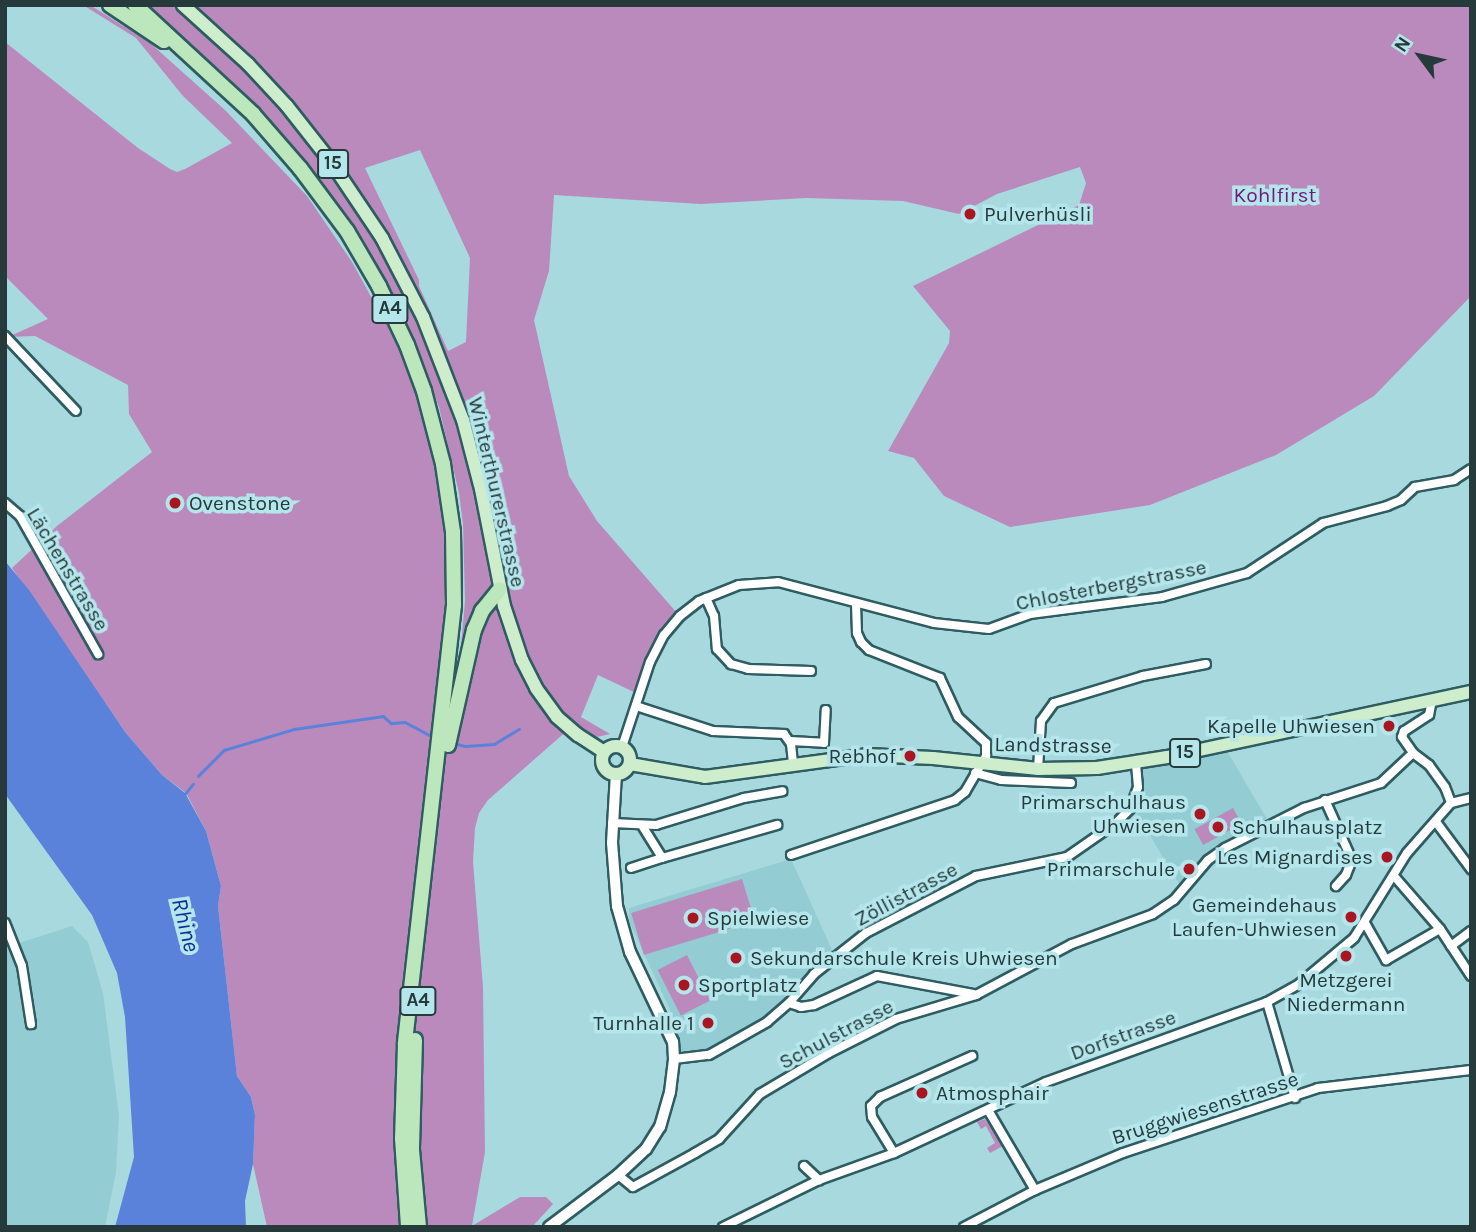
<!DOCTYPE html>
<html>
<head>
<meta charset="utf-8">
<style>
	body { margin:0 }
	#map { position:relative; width:1476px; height:1232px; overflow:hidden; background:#a8d9de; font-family:Karla,sans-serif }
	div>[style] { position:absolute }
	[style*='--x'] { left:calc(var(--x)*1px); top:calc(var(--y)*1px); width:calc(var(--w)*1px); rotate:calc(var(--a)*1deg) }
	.built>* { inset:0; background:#93cdd3 }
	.green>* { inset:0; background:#ba8abd; transform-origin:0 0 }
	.water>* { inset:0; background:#5a82da }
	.stream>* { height:2.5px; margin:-1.25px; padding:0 1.25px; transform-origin:1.25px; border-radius:1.25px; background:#5a82da }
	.roads { filter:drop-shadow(2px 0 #2e5c61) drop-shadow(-2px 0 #2e5c61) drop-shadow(0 2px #2e5c61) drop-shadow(0 -2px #2e5c61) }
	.minor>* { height:8px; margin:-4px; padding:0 4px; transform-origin:4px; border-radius:4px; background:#fff }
	.tertiary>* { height:10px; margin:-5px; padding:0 5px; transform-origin:5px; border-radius:5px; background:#fff }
	.primary>* { height:12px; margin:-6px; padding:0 6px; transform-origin:6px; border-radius:6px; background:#cdedcd }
	.primary>.ring { margin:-6px; padding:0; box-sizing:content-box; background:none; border:12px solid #cdedcd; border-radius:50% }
	.trunk>* { height:14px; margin:-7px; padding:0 7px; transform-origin:7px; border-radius:7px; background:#bce7bc }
	.dots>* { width:19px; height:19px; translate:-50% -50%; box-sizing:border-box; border:4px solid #b5e6eb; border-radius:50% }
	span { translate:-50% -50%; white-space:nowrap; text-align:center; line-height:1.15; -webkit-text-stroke:7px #b5e6eb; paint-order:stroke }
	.shield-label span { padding:2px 5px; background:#b5e6eb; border:2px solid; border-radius:5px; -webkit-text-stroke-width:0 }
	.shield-label { font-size:19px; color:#263a3c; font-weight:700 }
	.park-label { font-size:21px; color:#74177c }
	.poi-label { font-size:21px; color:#263a3c }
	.left { translate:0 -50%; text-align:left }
	.right { translate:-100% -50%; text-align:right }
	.street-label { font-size:21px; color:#263a3c }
	.water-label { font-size:23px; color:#0c2e95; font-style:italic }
	.frame { position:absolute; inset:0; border:7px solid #263a3c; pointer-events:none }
	.north { position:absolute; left:1385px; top:21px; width:70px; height:70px; -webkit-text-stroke:5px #b5e6eb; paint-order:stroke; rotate:303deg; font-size:19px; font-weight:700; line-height:28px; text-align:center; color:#263a3c }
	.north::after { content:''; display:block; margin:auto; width:24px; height:32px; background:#263a3c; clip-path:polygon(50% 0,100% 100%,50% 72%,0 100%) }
</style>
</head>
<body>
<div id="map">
	<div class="built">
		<div style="clip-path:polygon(1227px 751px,1267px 819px,1216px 846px,1180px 885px,1133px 808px,1139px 797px,1143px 769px)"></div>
		<div style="clip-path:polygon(791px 859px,833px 952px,811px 971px,787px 1002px,705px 1053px,680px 1055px,670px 1010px,629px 921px,629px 908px)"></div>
		<div style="clip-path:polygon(72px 926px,88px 942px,103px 993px,119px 1116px,116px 1172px,105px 1227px,5px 1227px,5px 934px,13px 945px)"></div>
	</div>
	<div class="green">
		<div style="clip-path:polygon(evenodd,83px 5px,90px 5px,150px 43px,225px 110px,307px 196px,352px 262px,375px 304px,388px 309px,407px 351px,439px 464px,448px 582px,443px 666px,459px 668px,465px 601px,463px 524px,459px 493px,439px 407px,404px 317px,369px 252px,316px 174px,225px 75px,147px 5px,1471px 5px,1471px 296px,1374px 396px,1276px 455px,1150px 505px,1010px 527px,944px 496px,914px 458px,888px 451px,949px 343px,950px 331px,913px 286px,1079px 205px,1086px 183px,1080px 167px,997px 194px,959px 214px,903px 201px,806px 198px,701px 204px,554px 195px,549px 271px,534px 320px,569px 476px,597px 521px,677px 613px,653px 644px,636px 693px,598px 675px,581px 717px,610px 734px,597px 737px,569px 729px,488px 800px,479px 813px,475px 828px,473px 862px,483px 987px,485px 1152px,472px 1226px,520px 1197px,546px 1197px,553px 1204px,532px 1227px,267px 1227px,253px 1164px,255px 1115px,251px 1097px,237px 1076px,218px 906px,221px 886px,206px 831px,186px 793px,162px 775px,125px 732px,12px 568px,57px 526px,152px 452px,129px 414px,128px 385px,35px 336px,8px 337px,48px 319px,5px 276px,5px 42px,138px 148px,170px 169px,177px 172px,185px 169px,232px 143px,183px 96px,136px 38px,83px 5px,420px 150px,470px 258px,466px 342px,448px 351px,419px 286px,419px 280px,365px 168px,420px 150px)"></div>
		<div style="left:1233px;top:808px;width:18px;height:44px;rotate:61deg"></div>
		<div style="left:742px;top:879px;width:44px;height:116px;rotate:73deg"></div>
		<div style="left:687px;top:955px;width:51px;height:33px;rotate:63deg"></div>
		<div style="clip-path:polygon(985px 1119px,1003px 1146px,990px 1153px,987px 1148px,995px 1143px,986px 1126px,981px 1129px,977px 1122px)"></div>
	</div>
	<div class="water">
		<div style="clip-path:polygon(5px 561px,29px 590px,125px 732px,162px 775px,185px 793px,206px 831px,221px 886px,218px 906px,237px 1076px,251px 1097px,255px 1115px,253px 1164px,245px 1201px,246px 1227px,115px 1227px,134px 1157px,125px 1017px,117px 973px,92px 915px,5px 794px)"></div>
	</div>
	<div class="stream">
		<div style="--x:453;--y:743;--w:12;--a:14"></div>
		<div style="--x:465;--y:746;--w:29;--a:-4"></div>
		<div style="--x:494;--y:744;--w:29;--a:-31"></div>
		<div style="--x:198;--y:776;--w:37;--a:-45"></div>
		<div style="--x:224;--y:750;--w:73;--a:-16.7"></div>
		<div style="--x:294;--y:729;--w:90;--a:-8.3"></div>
		<div style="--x:383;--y:716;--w:11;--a:41"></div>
		<div style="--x:391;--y:723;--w:14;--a:-4"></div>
		<div style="--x:405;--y:722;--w:32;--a:28"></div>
		<div style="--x:184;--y:795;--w:14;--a:-51"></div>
	</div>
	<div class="roads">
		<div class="minor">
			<div style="--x:5;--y:336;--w:103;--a:46.6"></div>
			<div style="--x:5;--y:503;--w:20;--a:41"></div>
			<div style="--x:20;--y:516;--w:159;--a:60.5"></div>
			<div style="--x:706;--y:598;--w:20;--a:66"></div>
			<div style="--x:714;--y:616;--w:33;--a:85"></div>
			<div style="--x:717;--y:649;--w:21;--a:47"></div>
			<div style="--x:731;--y:664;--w:18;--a:16"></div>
			<div style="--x:748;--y:669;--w:63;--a:1.8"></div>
			<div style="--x:1432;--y:700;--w:15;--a:101"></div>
			<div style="--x:1429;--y:715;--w:30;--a:147"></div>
			<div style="--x:1404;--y:731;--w:6;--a:108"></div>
			<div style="--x:1402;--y:737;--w:19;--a:55"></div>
			<div style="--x:1413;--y:753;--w:20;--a:37"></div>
			<div style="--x:1429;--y:765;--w:27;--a:54"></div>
			<div style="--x:1445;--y:787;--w:17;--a:69"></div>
			<div style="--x:636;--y:706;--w:81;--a:18"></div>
			<div style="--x:713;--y:731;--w:71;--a:2.4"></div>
			<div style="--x:784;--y:734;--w:12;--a:55"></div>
			<div style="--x:791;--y:744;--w:20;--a:84"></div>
			<div style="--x:790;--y:741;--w:34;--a:3"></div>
			<div style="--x:824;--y:743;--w:33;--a:-87"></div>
			<div style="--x:622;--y:747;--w:89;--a:-71.8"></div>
			<div style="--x:650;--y:662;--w:30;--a:-63"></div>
			<div style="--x:664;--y:635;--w:25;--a:-50"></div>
			<div style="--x:680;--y:616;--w:24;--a:-38"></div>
			<div style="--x:699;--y:601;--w:43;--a:-21.8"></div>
			<div style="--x:739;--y:585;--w:39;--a:-4"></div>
			<div style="--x:778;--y:582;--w:161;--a:14.7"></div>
			<div style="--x:934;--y:623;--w:55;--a:6.2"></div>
			<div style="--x:989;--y:629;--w:44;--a:-20.1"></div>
			<div style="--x:1030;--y:614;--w:133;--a:-7.3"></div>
			<div style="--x:1162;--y:597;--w:88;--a:-15.8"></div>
			<div style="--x:1247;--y:573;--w:91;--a:-33.3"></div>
			<div style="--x:1323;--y:523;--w:66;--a:-14.9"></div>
			<div style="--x:1387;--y:506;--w:15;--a:-23"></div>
			<div style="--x:1401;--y:500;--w:19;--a:-43"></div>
			<div style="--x:1415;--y:487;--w:40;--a:-10"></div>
			<div style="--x:1454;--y:480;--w:20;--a:-33"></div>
			<div style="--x:1038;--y:769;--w:48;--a:-86.4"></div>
			<div style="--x:1041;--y:721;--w:22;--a:-54"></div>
			<div style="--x:1054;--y:703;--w:93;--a:-16.9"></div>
			<div style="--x:1143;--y:676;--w:64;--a:-10.8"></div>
			<div style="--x:975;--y:773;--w:27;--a:15"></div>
			<div style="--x:1001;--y:780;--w:70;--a:2.5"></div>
			<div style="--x:1325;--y:800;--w:66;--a:65.8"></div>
			<div style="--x:1352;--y:860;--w:16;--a:112"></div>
			<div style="--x:1346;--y:875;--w:15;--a:132"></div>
			<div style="--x:1436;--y:822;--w:59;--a:53.3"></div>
			<div style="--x:612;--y:823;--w:44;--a:2.6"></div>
			<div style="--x:656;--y:825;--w:92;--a:-17.1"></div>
			<div style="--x:744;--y:798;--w:39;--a:-10"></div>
			<div style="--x:643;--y:827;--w:36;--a:58"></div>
			<div style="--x:662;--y:858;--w:120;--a:-16"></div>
			<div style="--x:791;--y:855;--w:173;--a:-18.5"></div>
			<div style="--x:955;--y:800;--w:13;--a:-39"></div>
			<div style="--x:965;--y:792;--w:42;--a:-59.7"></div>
			<div style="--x:986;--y:756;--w:13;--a:-90"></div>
			<div style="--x:986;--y:743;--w:38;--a:-137"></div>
			<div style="--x:958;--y:717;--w:43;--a:-114.8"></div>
			<div style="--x:940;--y:678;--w:76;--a:-158.5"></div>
			<div style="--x:869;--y:650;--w:11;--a:-135"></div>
			<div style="--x:861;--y:642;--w:10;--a:-114"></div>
			<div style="--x:857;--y:633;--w:30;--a:-92"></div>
			<div style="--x:631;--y:868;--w:33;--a:-18"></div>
			<div style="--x:1394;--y:876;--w:70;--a:49"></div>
			<div style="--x:1440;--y:929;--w:56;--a:56.6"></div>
			<div style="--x:5;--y:923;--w:46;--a:68.4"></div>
			<div style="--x:22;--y:966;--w:59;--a:81.2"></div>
			<div style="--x:1365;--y:923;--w:43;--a:60.4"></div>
			<div style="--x:1386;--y:960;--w:62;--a:-29.9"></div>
			<div style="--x:1451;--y:946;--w:25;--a:-37"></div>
			<div style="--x:1267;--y:1002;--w:100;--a:73.7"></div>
			<div style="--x:789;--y:1003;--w:13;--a:18"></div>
			<div style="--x:801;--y:1007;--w:13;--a:-9"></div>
			<div style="--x:814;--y:1005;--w:69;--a:-24.7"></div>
			<div style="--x:877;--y:976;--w:98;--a:10.6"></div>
			<div style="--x:674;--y:1059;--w:35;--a:-7"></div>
			<div style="--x:709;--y:1055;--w:67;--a:-29.6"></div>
			<div style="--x:767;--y:1022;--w:29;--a:-41"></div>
			<div style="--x:789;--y:1003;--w:38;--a:-49"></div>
			<div style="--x:814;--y:974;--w:66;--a:-38.3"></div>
			<div style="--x:866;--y:933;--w:124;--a:-27.4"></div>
			<div style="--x:976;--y:876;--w:93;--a:-11.8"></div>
			<div style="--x:1067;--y:857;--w:60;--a:-34.8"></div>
			<div style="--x:1116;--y:823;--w:20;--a:-45"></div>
			<div style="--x:1130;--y:809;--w:23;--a:-70"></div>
			<div style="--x:1138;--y:787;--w:24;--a:-95"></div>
			<div style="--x:988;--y:1110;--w:93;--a:59.6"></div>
			<div style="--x:894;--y:1153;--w:42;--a:-121.4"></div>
			<div style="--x:872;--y:1117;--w:11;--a:-95"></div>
			<div style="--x:871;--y:1106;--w:13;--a:-45"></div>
			<div style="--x:880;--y:1097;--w:101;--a:-24"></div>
			<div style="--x:804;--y:1166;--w:21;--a:43"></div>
			<div style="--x:618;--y:1175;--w:19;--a:39"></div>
			<div style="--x:633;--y:1187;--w:71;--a:-28.7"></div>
			<div style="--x:695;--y:1153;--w:28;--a:-30"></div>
			<div style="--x:719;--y:1139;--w:61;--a:-47.7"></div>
			<div style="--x:760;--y:1094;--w:80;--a:-30.7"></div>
			<div style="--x:829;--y:1053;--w:75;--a:-26.9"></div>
			<div style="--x:896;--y:1019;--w:84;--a:-16.7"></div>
			<div style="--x:976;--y:995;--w:109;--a:-28"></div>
			<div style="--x:1072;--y:944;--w:86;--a:-20.3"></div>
			<div style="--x:1153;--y:914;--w:25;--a:-34"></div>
			<div style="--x:1174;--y:900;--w:52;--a:-49.6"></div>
			<div style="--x:1208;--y:860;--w:21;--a:-35"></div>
			<div style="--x:1225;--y:848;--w:89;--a:-26.9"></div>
			<div style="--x:1304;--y:808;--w:81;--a:-18"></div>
			<div style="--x:1381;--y:783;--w:44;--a:-43.2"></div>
			<div style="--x:723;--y:1227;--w:107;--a:-26.1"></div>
			<div style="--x:819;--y:1180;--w:80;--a:-19.8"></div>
			<div style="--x:894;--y:1153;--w:168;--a:-25"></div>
			<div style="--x:1046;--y:1082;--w:235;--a:-19.9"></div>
			<div style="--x:1267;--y:1002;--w:37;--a:-29"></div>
			<div style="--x:1299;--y:984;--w:72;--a:-39.9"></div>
			<div style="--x:1354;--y:938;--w:100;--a:-58.1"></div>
			<div style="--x:1407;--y:853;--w:67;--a:-48.7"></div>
			<div style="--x:1451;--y:803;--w:21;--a:-14"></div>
			<div style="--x:964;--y:1227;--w:80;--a:-27.5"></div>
			<div style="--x:1035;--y:1190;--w:95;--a:-22.8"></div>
			<div style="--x:1123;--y:1153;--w:206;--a:-18.4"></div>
			<div style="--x:1318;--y:1088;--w:154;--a:-6.7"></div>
		</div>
		<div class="tertiary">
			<div style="--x:549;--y:1227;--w:86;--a:-37"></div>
			<div style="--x:618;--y:1175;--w:38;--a:-43"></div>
			<div style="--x:646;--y:1149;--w:26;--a:-58"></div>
			<div style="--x:660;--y:1127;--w:36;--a:-74"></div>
			<div style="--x:670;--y:1092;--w:33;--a:-83"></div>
			<div style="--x:674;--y:1059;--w:17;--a:-93"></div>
			<div style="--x:673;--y:1042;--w:100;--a:-115.5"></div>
			<div style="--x:630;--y:952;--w:48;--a:-105.8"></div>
			<div style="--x:617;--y:906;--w:63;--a:-94.5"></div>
			<div style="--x:612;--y:843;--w:69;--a:-86.7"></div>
		</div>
		<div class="primary">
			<div style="--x:183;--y:5;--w:88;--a:42.2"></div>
			<div style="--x:248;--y:64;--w:57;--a:47.1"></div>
			<div style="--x:287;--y:106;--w:71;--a:51.8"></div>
			<div style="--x:331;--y:162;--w:92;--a:56.1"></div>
			<div style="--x:382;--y:238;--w:89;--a:62.6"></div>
			<div style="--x:423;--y:317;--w:110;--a:68.8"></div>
			<div style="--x:463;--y:420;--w:71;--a:75.4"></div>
			<div style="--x:481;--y:489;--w:119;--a:78.9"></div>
			<div style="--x:504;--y:606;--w:57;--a:71.6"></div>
			<div style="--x:522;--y:660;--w:31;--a:63"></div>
			<div style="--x:536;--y:688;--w:36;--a:54"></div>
			<div style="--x:557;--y:717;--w:28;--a:41"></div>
			<div style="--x:578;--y:735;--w:31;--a:33"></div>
			<div class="ring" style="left:602px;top:746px;width:16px;height:16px"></div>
			<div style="--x:630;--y:764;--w:76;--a:9.8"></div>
			<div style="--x:705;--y:777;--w:163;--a:-7.7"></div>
			<div style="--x:867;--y:755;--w:66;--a:2.6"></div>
			<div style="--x:933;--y:758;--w:106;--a:6"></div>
			<div style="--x:1038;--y:769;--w:59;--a:-1"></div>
			<div style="--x:1097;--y:768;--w:71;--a:-8.9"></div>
			<div style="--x:1167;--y:757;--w:311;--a:-12.1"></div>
		</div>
		<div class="trunk">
			<div style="--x:110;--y:5;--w:65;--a:33.7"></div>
			<div style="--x:135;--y:5;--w:161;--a:42.7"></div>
			<div style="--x:253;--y:114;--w:72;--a:49"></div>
			<div style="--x:300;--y:168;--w:79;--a:53.3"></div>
			<div style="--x:347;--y:231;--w:64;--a:59.8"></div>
			<div style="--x:379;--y:286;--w:65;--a:64.6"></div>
			<div style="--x:407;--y:345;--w:49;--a:69.7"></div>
			<div style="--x:424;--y:391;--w:75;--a:75.4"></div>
			<div style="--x:443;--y:464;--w:69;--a:81.6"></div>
			<div style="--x:453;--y:532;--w:73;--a:89.2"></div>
			<div style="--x:454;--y:605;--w:442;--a:96.4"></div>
			<div style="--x:405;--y:1044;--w:94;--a:91.8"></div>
			<div style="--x:402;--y:1138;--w:89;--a:86.1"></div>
			<div style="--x:448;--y:745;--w:118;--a:-77.3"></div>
			<div style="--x:474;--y:630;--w:21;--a:-67"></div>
			<div style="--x:482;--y:611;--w:28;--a:-51"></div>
			<div style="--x:415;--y:1040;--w:110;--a:91.6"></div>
			<div style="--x:412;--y:1150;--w:77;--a:84.8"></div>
		</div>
	</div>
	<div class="dots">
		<div style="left:970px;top:214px;background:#aa1522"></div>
		<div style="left:175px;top:503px;background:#aa1522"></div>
		<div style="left:1389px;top:726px;background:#aa1522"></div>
		<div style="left:910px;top:756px;background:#aa1522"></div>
		<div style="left:1200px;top:814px;background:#aa1522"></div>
		<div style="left:1218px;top:827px;background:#aa1522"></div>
		<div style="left:1387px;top:857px;background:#aa1522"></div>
		<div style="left:1189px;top:869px;background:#aa1522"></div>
		<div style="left:1351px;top:917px;background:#aa1522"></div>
		<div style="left:693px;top:918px;background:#aa1522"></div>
		<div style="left:1346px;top:956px;background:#aa1522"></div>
		<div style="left:736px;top:958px;background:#aa1522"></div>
		<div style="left:684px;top:985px;background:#aa1522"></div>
		<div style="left:708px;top:1023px;background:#aa1522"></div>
		<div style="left:922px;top:1093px;background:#aa1522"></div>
	</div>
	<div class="shield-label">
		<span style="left:333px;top:164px">15</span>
		<span style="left:390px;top:309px">A4</span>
		<span style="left:1185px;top:753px">15</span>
		<span style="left:418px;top:1001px">A4</span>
	</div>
	<div class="park-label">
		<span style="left:1275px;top:195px">Kohlfirst</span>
	</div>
	<div class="poi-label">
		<span class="left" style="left:984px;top:214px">Pulverhüsli</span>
		<span class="left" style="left:189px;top:503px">Ovenstone</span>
		<span class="right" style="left:1375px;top:726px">Kapelle Uhwiesen</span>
		<span class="right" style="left:896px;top:756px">Rebhof</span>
		<span class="right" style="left:1186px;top:814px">Primarschulhaus<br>Uhwiesen</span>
		<span class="left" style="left:1232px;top:827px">Schulhausplatz</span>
		<span class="right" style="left:1373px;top:857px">Les Mignardises</span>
		<span class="right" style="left:1175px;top:869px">Primarschule</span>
		<span class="right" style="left:1337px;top:917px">Gemeindehaus<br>Laufen-Uhwiesen</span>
		<span class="left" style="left:707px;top:918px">Spielwiese</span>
		<span class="left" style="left:750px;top:958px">Sekundarschule Kreis Uhwiesen</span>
		<span style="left:1346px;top:992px">Metzgerei<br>Niedermann</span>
		<span class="left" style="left:698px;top:985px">Sportplatz</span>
		<span class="right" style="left:694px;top:1023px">Turnhalle 1</span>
		<span class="left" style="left:936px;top:1093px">Atmosphair</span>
	</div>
	<div class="street-label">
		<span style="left:497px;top:492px;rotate:77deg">Winterthurerstrasse</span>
		<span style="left:68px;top:569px;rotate:59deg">Lächenstrasse</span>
		<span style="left:1111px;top:585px;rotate:-11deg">Chlosterbergstrasse</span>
		<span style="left:1053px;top:745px;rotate:1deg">Landstrasse</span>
		<span style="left:906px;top:894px;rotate:-28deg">Zöllistrasse</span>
		<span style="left:836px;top:1034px;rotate:-28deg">Schulstrasse</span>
		<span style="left:1123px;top:1035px;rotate:-20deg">Dorfstrasse</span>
		<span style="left:1205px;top:1108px;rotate:-18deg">Bruggwiesenstrasse</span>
	</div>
	<div class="water-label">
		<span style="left:185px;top:925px;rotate:76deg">Rhine</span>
	</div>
	<div class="frame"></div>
	<div class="north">N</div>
</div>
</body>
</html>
